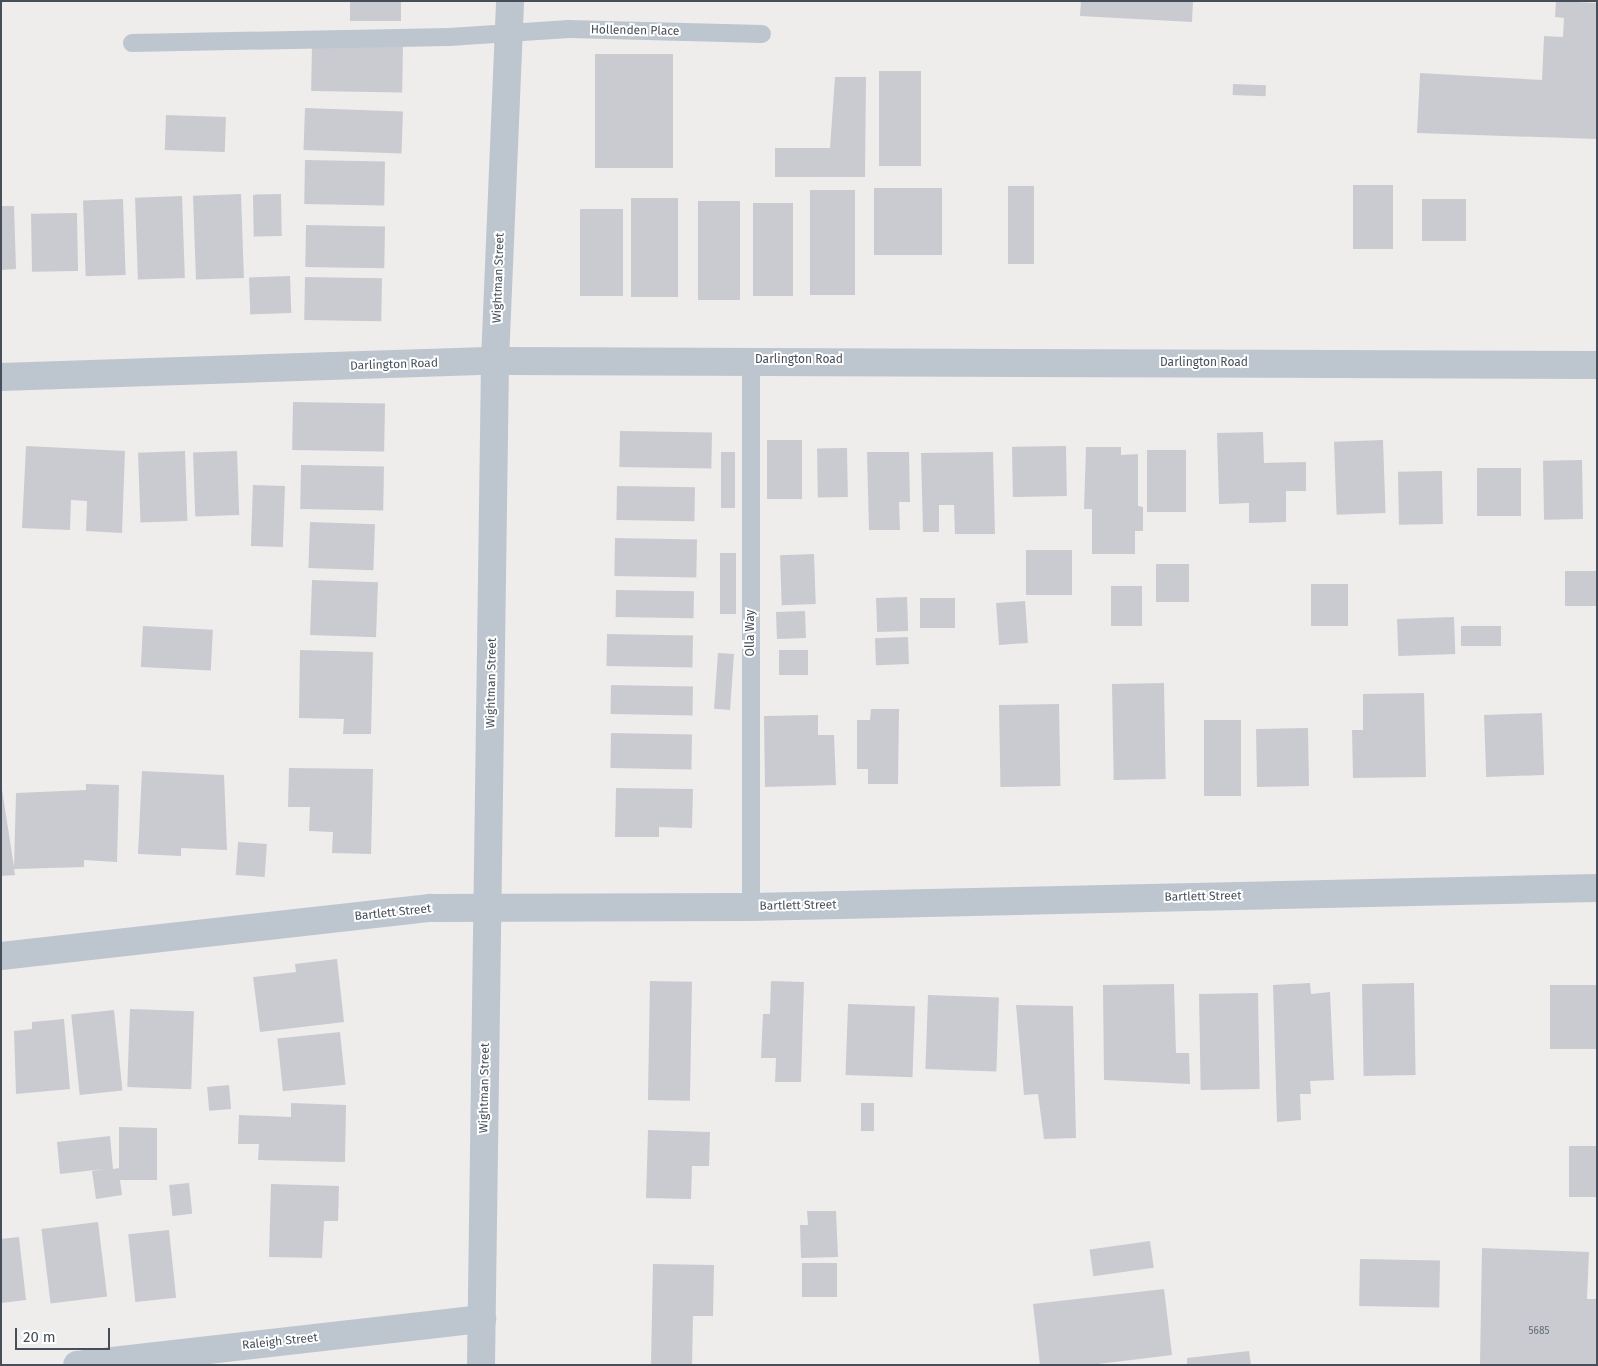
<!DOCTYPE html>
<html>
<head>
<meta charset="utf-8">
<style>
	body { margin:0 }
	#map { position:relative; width:1598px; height:1366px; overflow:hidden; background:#efecec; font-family:"Fira Sans",sans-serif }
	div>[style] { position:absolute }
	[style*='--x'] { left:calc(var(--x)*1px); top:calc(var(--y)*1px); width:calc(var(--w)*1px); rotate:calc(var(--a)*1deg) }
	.building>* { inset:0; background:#c9cbd1; transform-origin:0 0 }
	.service>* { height:18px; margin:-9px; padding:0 9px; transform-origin:9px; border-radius:9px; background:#bdc6ce }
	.minor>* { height:28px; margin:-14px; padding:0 14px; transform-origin:14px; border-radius:14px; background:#bdc6ce }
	span { translate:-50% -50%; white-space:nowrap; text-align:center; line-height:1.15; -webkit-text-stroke:4px #fff; paint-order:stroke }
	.number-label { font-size:10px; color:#666d77 }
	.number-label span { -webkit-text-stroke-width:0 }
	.street-label { font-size:12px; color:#454e59 }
	.frame { position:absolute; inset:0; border:2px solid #454e59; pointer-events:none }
	.scale { position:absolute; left:15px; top:1328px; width:95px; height:22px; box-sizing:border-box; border:2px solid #454e59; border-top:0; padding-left:6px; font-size:15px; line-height:18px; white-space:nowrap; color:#454e59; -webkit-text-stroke:4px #fff; paint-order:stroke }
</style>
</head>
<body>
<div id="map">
	<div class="building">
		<div style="left:350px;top:1px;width:51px;height:20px"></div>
		<div style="clip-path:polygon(1081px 1px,1193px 1px,1192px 22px,1080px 16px)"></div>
		<div style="clip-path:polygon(1556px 1px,1597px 3px,1597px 139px,1417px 133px,1420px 73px,1542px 80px,1544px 36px,1563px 37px,1564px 18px,1555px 17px)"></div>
		<div style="left:312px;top:43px;width:91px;height:48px;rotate:1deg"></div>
		<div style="left:595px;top:54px;width:78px;height:114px"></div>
		<div style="left:879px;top:71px;width:42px;height:95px"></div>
		<div style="clip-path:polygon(835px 77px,866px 77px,865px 177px,775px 177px,775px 148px,830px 148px)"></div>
		<div style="left:1233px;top:84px;width:33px;height:11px;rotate:2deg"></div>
		<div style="left:305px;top:108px;width:98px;height:42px;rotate:2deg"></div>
		<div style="left:166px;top:115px;width:60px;height:35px;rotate:2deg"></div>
		<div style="left:305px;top:160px;width:80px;height:44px;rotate:1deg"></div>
		<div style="left:1353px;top:185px;width:40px;height:64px"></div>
		<div style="left:1008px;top:186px;width:26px;height:78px"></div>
		<div style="left:874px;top:188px;width:68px;height:67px"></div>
		<div style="left:855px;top:190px;width:105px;height:45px;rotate:90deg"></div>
		<div style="left:241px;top:194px;width:84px;height:48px;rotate:88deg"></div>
		<div style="left:281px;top:194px;width:42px;height:28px;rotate:89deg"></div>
		<div style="left:182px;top:196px;width:82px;height:47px;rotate:88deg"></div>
		<div style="left:631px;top:198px;width:47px;height:99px"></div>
		<div style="left:123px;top:199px;width:76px;height:40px;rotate:88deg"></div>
		<div style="left:1422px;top:199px;width:44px;height:42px"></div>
		<div style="left:698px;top:201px;width:42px;height:99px"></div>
		<div style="left:753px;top:203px;width:40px;height:93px"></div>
		<div style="clip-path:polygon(1px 206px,14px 206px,16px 269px,1px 270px)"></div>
		<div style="left:580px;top:209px;width:43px;height:87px"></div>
		<div style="left:77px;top:213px;width:58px;height:46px;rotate:89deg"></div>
		<div style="left:306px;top:225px;width:79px;height:42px;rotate:1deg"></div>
		<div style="left:290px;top:276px;width:37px;height:41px;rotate:88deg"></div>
		<div style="left:305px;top:277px;width:77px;height:43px;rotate:1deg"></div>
		<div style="left:293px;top:402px;width:92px;height:48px;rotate:1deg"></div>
		<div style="left:620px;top:431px;width:92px;height:36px;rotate:1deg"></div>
		<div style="clip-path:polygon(1263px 432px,1264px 463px,1306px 462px,1306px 491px,1286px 491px,1286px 522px,1249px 523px,1249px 503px,1219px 504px,1217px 433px)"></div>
		<div style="left:767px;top:440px;width:35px;height:59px"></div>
		<div style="left:1383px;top:440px;width:73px;height:49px;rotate:88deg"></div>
		<div style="clip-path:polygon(26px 446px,125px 451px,122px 533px,86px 531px,87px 501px,71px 500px,70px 530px,22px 528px)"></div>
		<div style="left:1066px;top:446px;width:50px;height:54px;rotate:89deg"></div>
		<div style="clip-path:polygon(1086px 447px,1121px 447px,1121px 455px,1138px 454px,1138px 506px,1143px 507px,1143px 531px,1135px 531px,1135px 554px,1092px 554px,1092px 509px,1084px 509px)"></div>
		<div style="left:847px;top:448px;width:49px;height:30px;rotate:89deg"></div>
		<div style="left:1147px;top:450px;width:39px;height:62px"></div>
		<div style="left:185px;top:451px;width:70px;height:47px;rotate:88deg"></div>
		<div style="left:237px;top:451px;width:64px;height:44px;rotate:88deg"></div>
		<div style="left:721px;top:452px;width:14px;height:56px"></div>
		<div style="clip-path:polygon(867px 452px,909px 452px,910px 502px,899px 502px,900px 530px,869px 530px)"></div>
		<div style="clip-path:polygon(993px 452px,995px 534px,955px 534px,954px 505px,939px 505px,939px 532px,923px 532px,921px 453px)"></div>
		<div style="left:1582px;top:460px;width:59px;height:39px;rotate:89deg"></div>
		<div style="left:301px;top:465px;width:83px;height:44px;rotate:1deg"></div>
		<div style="left:1477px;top:468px;width:44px;height:48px"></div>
		<div style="left:1442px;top:471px;width:53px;height:44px;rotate:89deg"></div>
		<div style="left:253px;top:485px;width:32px;height:61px;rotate:2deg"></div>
		<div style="left:617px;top:486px;width:78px;height:34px;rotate:1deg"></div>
		<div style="left:310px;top:522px;width:65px;height:46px;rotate:2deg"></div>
		<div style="left:615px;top:538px;width:82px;height:38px;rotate:1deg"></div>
		<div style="left:1026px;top:550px;width:46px;height:45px"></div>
		<div style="left:720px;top:553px;width:16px;height:61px"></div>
		<div style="left:814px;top:554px;width:50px;height:34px;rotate:88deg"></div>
		<div style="left:1156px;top:564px;width:33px;height:38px"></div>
		<div style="left:1565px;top:571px;width:32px;height:35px"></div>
		<div style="left:312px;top:580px;width:66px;height:55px;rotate:2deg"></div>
		<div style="left:1311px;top:584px;width:37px;height:42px"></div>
		<div style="left:1111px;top:586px;width:31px;height:40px"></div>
		<div style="left:616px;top:590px;width:78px;height:27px;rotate:1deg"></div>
		<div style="left:907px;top:597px;width:34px;height:31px;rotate:88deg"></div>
		<div style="left:920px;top:598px;width:35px;height:30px"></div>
		<div style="left:1025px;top:601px;width:42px;height:29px;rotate:86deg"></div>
		<div style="left:805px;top:611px;width:27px;height:29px;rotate:88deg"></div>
		<div style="left:1454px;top:617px;width:37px;height:57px;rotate:88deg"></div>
		<div style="left:143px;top:626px;width:70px;height:41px;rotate:3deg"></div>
		<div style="left:1501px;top:626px;width:20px;height:40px;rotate:90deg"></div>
		<div style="left:607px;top:634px;width:86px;height:32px;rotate:1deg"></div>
		<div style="left:908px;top:637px;width:27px;height:33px;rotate:88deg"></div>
		<div style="clip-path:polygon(300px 650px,373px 652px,371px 734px,343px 734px,344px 719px,299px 718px)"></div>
		<div style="left:779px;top:650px;width:29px;height:25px"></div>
		<div style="left:718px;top:653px;width:16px;height:56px;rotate:4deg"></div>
		<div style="left:1164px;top:683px;width:96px;height:52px;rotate:89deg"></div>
		<div style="left:611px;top:685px;width:82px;height:29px;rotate:1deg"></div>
		<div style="clip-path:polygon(1424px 693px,1426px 777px,1353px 778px,1352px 730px,1363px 730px,1363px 694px)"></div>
		<div style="left:1059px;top:704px;width:82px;height:60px;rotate:89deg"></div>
		<div style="clip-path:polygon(871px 709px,899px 709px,898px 784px,868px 784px,868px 769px,857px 769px,857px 720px,870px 720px)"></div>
		<div style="left:1542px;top:713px;width:62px;height:58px;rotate:88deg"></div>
		<div style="clip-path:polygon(818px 715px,818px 735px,834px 735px,836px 785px,765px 787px,764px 716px)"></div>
		<div style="left:1204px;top:720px;width:37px;height:76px"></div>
		<div style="left:1308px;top:728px;width:58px;height:52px;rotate:89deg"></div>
		<div style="left:611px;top:733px;width:81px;height:35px;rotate:1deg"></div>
		<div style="clip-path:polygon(289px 768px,373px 769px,371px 854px,332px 853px,333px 832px,309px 831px,310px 807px,288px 807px)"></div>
		<div style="clip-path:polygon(142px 771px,224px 775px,227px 850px,181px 848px,181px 856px,138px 854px)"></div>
		<div style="clip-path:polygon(1px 783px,14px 867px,16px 793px,86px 790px,86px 784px,119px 785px,117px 862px,84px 860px,84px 867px,14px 869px,15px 875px,1px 876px)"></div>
		<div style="clip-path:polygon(616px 788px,693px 789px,692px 828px,659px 827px,659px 837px,615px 837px)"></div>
		<div style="left:238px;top:842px;width:29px;height:33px;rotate:4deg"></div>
		<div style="clip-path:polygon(337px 959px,344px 1022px,260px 1032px,253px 977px,296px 972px,295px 964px)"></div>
		<div style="left:650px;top:981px;width:42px;height:119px;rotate:1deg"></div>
		<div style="clip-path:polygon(771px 981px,804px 982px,801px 1082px,775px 1082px,776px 1058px,761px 1058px,763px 1014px,770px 1014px)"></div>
		<div style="clip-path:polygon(1310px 983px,1311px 994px,1330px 992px,1334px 1080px,1310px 1081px,1311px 1094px,1300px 1094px,1301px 1120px,1277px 1122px,1273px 985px)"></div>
		<div style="left:1414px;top:983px;width:92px;height:52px;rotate:89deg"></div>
		<div style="clip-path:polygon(1174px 984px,1176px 1053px,1189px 1053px,1190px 1084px,1104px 1080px,1103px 985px)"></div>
		<div style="left:1597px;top:985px;width:64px;height:47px;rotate:90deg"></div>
		<div style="left:1258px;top:993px;width:96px;height:59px;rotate:89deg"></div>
		<div style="left:928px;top:995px;width:71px;height:74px;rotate:2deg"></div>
		<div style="left:848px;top:1004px;width:67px;height:71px;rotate:2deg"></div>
		<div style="clip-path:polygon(1016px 1005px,1073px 1006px,1076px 1138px,1044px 1139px,1038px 1094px,1024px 1095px)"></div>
		<div style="left:130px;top:1009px;width:64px;height:78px;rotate:2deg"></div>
		<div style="left:114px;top:1010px;width:81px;height:43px;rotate:84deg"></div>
		<div style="clip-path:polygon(64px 1019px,70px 1089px,16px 1094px,14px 1031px,32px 1029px,32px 1022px)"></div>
		<div style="left:340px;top:1032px;width:53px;height:63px;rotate:84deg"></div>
		<div style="left:229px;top:1085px;width:24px;height:22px;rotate:85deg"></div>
		<div style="clip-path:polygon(291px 1103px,346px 1105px,345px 1162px,258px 1160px,259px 1144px,238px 1144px,239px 1115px,291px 1117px)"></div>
		<div style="left:874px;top:1103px;width:28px;height:13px;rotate:90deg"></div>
		<div style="clip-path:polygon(119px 1127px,157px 1128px,157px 1180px,120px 1180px,122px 1195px,96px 1199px,92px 1171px,104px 1169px,60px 1174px,57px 1142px,110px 1136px,113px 1169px,119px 1168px)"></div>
		<div style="clip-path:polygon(648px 1130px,710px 1132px,709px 1166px,692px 1166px,691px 1199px,646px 1198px)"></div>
		<div style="left:1569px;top:1146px;width:28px;height:51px"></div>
		<div style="left:189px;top:1183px;width:31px;height:20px;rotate:84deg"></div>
		<div style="clip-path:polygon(271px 1184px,339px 1186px,338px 1221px,324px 1221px,322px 1258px,269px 1257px)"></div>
		<div style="clip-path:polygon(807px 1211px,836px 1211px,838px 1257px,801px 1258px,800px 1225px,808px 1225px)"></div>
		<div style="left:98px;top:1222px;width:75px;height:57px;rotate:83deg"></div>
		<div style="left:169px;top:1230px;width:68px;height:41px;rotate:84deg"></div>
		<div style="clip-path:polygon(19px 1237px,26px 1300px,1px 1303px,1px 1239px)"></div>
		<div style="left:1150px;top:1241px;width:27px;height:61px;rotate:82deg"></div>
		<div style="clip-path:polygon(1482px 1248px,1589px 1252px,1587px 1299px,1597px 1299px,1597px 1365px,1480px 1365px)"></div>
		<div style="left:1360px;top:1259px;width:80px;height:47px;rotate:1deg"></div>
		<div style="left:802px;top:1263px;width:35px;height:34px"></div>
		<div style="clip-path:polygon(653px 1264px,714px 1265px,713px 1316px,693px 1316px,692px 1365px,651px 1365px)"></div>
		<div style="clip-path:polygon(1164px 1289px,1172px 1355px,1090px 1365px,1040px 1365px,1033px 1304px)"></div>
		<div style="clip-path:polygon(1249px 1351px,1251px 1365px,1187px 1365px,1187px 1358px)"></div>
	</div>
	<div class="service">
		<div style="--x:132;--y:43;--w:317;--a:-1.1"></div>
		<div style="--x:449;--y:37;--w:120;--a:-3.8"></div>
		<div style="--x:569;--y:29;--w:193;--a:1.5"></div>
		<div style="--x:751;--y:907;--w:547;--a:-90"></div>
	</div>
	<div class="minor">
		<div style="--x:1;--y:377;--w:494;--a:-1.9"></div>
		<div style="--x:495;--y:361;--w:1102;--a:0.21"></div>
		<div style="--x:1;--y:956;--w:432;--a:-6.4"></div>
		<div style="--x:430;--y:908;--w:321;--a:-0.2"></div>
		<div style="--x:751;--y:907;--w:846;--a:-1.29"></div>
		<div style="--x:77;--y:1365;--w:408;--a:-6.5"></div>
		<div style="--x:481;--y:1365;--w:1004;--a:-89.2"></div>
		<div style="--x:495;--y:361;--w:360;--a:-87.6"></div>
	</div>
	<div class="number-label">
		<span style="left:1539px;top:1332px">5685</span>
	</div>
	<div class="street-label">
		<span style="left:635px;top:31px;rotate:1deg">Hollenden Place</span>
		<span style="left:499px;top:278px;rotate:-88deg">Wightman Street</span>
		<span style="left:799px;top:360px">Darlington Road</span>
		<span style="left:1204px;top:363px">Darlington Road</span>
		<span style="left:394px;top:365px;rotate:-2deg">Darlington Road</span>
		<span style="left:751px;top:633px;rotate:-90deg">Olla Way</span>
		<span style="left:492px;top:683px;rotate:-89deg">Wightman Street</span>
		<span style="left:1203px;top:897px;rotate:-1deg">Bartlett Street</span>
		<span style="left:798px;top:906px;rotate:-1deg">Bartlett Street</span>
		<span style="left:393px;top:913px;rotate:-6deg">Bartlett Street</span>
		<span style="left:485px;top:1088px;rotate:-89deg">Wightman Street</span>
		<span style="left:280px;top:1342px;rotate:-6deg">Raleigh Street</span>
	</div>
	<div class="frame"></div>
	<div class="scale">20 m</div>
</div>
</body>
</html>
